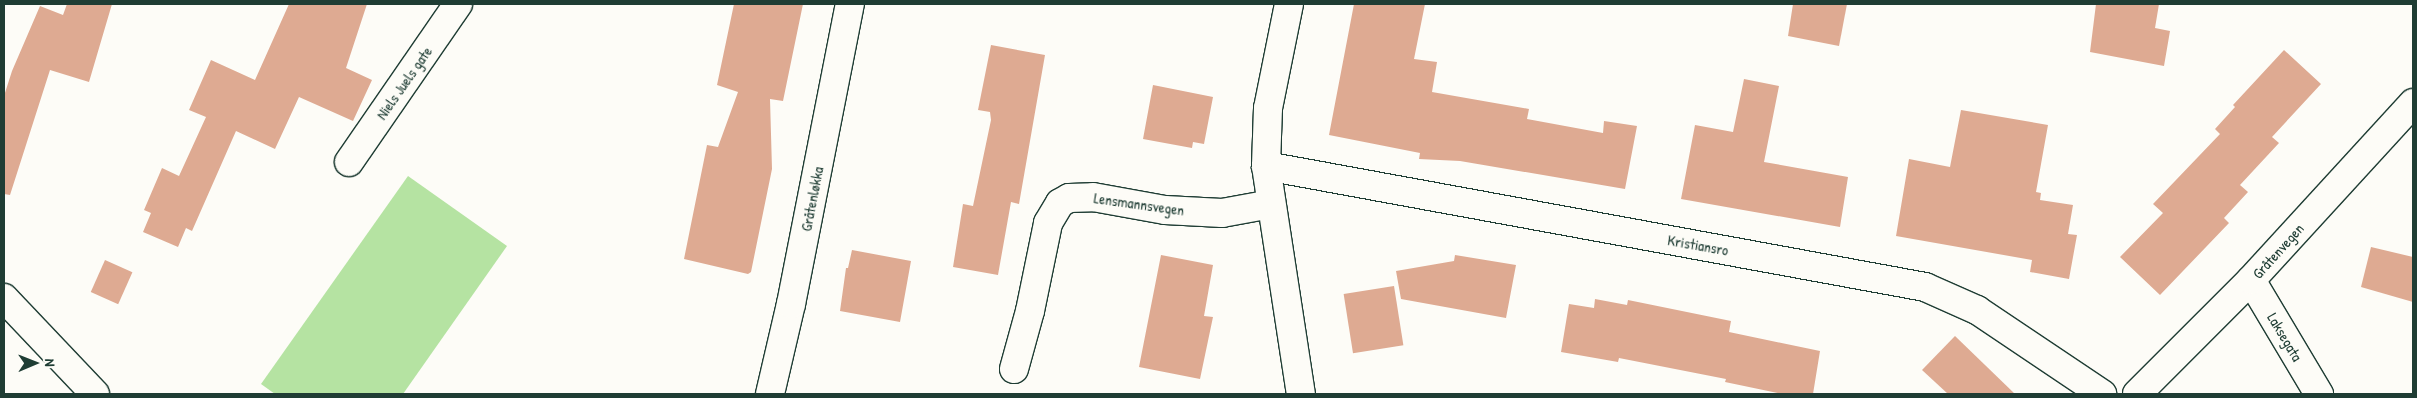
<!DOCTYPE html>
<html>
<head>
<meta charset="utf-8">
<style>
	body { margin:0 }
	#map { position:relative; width:2417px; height:398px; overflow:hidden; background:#fdfcf7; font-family:"Patrick Hand",sans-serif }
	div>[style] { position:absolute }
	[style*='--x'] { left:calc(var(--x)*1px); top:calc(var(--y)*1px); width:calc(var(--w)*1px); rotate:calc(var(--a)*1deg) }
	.green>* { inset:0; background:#b5e3a2 }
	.building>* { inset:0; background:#deaa92; transform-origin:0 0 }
	.roads { filter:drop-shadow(1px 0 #1f3d34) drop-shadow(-1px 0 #1f3d34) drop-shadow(0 1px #1f3d34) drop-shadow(0 -1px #1f3d34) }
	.minor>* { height:28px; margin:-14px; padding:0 14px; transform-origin:14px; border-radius:14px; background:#fdfcf7 }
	span { translate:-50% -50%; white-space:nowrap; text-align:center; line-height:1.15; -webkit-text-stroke:4px #fdfcf7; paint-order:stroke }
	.street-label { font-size:15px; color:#1f3d34 }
	.frame { position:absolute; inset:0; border:5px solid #1f3d34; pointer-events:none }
	.north { position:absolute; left:10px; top:338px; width:50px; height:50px; -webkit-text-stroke:4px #fdfcf7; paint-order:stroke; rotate:89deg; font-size:14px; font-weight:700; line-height:20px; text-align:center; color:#1f3d34 }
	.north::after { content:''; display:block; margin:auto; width:18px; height:22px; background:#1f3d34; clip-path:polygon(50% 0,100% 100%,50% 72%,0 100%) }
</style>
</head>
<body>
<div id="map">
	<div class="green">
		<div style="clip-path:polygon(408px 176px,507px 246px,403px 394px,275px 394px,261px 384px)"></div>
	</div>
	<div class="building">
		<div style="clip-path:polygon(67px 4px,112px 4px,89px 82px,50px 70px,10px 195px,4px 194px,4px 96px,12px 71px,40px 6px,63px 15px)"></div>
		<div style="clip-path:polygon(289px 4px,367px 4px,346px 68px,372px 80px,353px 121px,299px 97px,275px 149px,236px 131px,192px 231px,186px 228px,178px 247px,143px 232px,151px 213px,144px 210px,162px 168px,179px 176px,206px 117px,189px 110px,211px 60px,255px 80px)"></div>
		<div style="clip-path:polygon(734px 4px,803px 4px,783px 101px,770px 99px,772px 169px,751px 272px,748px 274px,684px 259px,707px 145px,718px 147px,738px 92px,717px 85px)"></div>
		<div style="clip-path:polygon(1354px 4px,1425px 4px,1414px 59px,1437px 62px,1432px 92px,1529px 109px,1527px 119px,1603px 133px,1604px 121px,1637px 126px,1625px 189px,1460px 161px,1419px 159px,1420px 153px,1329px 135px)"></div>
		<div style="clip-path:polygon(1793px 4px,1847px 4px,1839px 46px,1788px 36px)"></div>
		<div style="clip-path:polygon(2096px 4px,2159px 4px,2155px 28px,2170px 31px,2164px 66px,2090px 52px)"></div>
		<div style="clip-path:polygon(991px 45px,1045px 55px,1019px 204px,1011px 202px,998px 275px,953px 267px,963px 204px,973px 206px,991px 120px,990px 112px,978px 110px)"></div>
		<div style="clip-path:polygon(2284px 50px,2321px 84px,2272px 137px,2279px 143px,2240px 185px,2248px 192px,2224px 218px,2229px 223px,2160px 295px,2120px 257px,2163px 213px,2153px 204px,2220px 134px,2215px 129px,2235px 107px,2233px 105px)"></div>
		<div style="clip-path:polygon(1744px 79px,1779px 86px,1764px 162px,1848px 177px,1840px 227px,1681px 199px,1695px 125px,1733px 132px)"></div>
		<div style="clip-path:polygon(1153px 85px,1213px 97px,1204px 144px,1193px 142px,1192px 148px,1143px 139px)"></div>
		<div style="clip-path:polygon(1961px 110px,2048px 125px,2036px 192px,2041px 193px,2040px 200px,2073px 205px,2068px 234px,2077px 235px,2069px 279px,2030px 272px,2032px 260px,1896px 236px,1909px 159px,1950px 167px)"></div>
		<div style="clip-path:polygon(2371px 247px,2413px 257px,2413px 302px,2361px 287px)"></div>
		<div style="clip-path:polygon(852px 250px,911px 261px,900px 322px,840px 311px,846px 268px,848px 268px)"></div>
		<div style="clip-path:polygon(1161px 255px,1213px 265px,1204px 316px,1213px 317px,1200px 379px,1139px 367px)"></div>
		<div style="clip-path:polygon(1455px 255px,1516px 265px,1506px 318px,1401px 299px,1396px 271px,1454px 261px)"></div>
		<div style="left:105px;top:260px;width:30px;height:35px;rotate:24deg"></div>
		<div style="left:1394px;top:286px;width:60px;height:51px;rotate:81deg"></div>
		<div style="clip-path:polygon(1595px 299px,1627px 305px,1628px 300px,1731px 321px,1729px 332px,1820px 351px,1813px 394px,1783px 394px,1725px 382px,1726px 379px,1619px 358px,1618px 362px,1561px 352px,1569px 304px,1594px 308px)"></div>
		<div style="clip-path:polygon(1955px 336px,2015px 394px,1948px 394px,1922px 370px)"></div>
	</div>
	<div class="roads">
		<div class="minor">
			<div style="--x:1289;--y:4;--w:106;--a:101.4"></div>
			<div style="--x:1268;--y:108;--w:58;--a:92"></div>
			<div style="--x:1266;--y:166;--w:231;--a:81.3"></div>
			<div style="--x:349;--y:162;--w:192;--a:-55.4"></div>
			<div style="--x:1266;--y:166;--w:670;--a:10.4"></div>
			<div style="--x:1925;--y:287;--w:57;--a:23.9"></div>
			<div style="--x:1977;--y:310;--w:151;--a:33.9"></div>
			<div style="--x:2251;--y:280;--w:133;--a:59.2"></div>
			<div style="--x:4;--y:298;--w:132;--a:46.5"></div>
			<div style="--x:1014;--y:369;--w:60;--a:-74.6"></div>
			<div style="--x:1030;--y:311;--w:90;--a:-78.4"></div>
			<div style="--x:1048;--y:223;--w:23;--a:-59"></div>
			<div style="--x:1060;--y:203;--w:10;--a:-29"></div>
			<div style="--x:1069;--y:198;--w:24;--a:-2"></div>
			<div style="--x:1093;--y:197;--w:73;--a:10.2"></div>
			<div style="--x:1165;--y:210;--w:57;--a:3"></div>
			<div style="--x:1222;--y:213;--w:50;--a:-10.4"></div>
			<div style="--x:770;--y:394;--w:92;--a:-76.9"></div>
			<div style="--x:791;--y:304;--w:306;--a:-78.9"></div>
			<div style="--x:2137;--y:394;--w:161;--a:-45"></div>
			<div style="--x:2251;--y:280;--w:240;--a:-47.5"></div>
		</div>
	</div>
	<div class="street-label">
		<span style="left:404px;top:83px;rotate:-55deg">Niels Juels gate</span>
		<span style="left:812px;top:199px;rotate:-79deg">Gråtenløkka</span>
		<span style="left:1139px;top:204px;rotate:8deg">Lensmannsvegen</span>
		<span style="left:1698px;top:245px;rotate:10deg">Kristiansro</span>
		<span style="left:2278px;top:251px;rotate:-48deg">Gråtenvegen</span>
		<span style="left:2285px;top:337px;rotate:59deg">Laksegata</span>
	</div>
	<div class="frame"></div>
	<div class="north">N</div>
</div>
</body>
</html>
